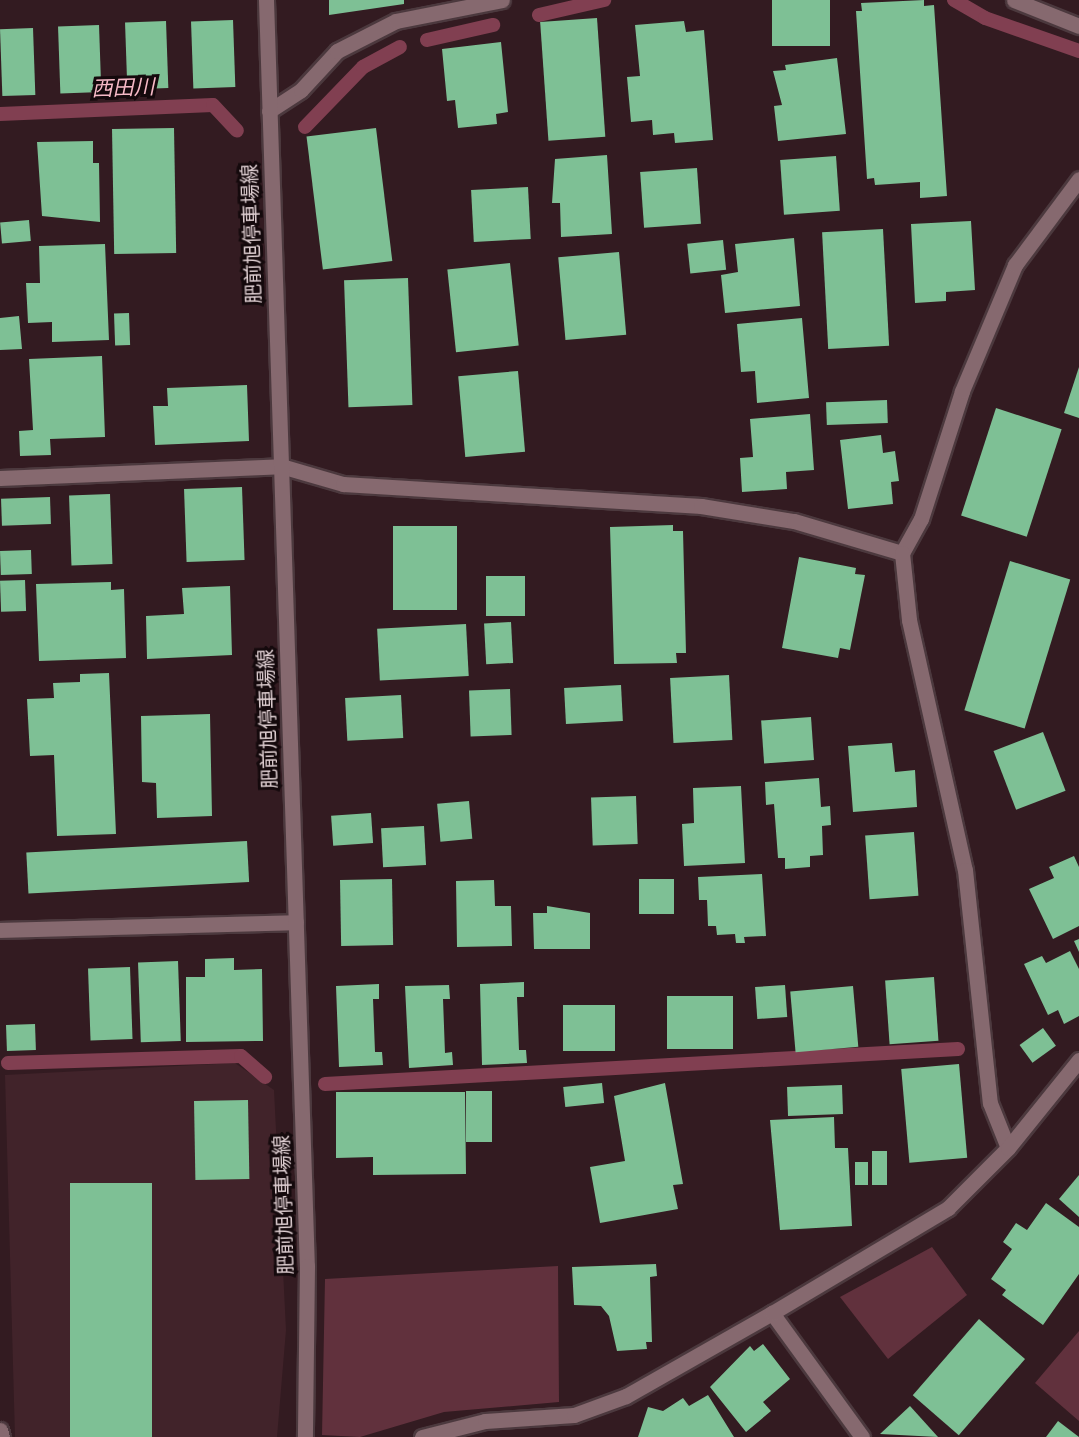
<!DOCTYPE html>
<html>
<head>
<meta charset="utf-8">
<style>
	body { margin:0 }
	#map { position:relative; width:1079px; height:1437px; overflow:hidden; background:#331b21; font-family:"Nunito Sans","Noto Sans JP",sans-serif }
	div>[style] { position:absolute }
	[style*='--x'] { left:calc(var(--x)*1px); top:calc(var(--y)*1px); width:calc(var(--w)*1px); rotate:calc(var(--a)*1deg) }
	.built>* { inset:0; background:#41232a }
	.green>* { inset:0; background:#61313d }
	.stream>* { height:14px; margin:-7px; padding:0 7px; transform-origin:7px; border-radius:7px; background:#813f51 }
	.building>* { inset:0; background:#7ec095; transform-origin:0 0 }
	.roads { filter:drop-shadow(2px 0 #4c393e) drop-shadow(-2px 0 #4c393e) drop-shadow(0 2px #4c393e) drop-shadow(0 -2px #4c393e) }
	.street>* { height:15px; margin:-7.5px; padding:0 7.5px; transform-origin:7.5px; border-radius:7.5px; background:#86696f }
	.secondary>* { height:15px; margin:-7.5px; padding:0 7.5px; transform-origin:7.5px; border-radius:7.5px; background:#86696f }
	span { translate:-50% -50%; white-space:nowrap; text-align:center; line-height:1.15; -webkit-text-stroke:6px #14090c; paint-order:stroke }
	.street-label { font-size:20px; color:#deced1 }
	.water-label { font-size:21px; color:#f6b9c6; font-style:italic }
</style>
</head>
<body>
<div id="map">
	<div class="built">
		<div style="clip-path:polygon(235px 1063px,274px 1090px,286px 1330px,277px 1437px,15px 1437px,5px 1075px)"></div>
	</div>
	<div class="green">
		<div style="clip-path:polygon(932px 1247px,967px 1295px,888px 1359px,840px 1297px)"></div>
		<div style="clip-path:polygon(558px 1266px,559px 1402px,444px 1412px,360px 1437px,322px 1435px,325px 1279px)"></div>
		<div style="clip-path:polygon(1079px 1331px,1079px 1421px,1035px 1383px)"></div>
	</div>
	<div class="stream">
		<div style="--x:954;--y:0;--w:36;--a:30"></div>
		<div style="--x:985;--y:18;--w:100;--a:19.3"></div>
		<div style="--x:539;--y:15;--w:67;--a:-13"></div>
		<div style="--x:427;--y:40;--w:68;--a:-12.8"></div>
		<div style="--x:0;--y:114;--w:213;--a:-2.4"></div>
		<div style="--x:213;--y:105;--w:35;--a:47"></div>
		<div style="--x:305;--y:127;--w:83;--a:-46"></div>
		<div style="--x:363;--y:67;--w:42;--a:-28.4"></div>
		<div style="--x:8;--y:1063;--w:233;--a:-1.7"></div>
		<div style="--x:241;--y:1056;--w:32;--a:41"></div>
		<div style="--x:325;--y:1084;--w:634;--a:-3.16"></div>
	</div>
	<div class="building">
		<div style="clip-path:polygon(329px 0,404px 0,404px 4px,329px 15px)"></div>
		<div style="left:772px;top:0;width:58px;height:46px"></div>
		<div style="clip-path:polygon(924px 0,924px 6px,934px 5px,947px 196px,920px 198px,920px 182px,875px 185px,874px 178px,867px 179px,856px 11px,862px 11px,861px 3px)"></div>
		<div style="left:597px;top:18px;width:119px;height:57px;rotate:86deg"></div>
		<div style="left:233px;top:20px;width:67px;height:42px;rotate:88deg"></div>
		<div style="left:166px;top:21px;width:67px;height:41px;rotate:88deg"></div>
		<div style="clip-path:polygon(684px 21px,686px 32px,704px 30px,713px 140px,675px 143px,674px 133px,653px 135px,652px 120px,631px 122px,627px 77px,640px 76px,635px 25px)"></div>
		<div style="left:99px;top:25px;width:67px;height:41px;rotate:88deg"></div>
		<div style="left:33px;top:28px;width:67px;height:33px;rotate:88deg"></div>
		<div style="clip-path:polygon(501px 42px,508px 112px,496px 114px,497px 124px,458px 128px,455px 100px,447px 101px,442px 49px)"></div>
		<div style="clip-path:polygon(837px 58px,846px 134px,778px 141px,774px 106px,782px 105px,773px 71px,786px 70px,785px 65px)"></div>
		<div style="left:174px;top:128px;width:125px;height:62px;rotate:89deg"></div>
		<div style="left:376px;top:128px;width:134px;height:70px;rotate:83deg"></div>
		<div style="clip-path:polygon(93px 141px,93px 163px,99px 163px,100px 222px,42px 216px,37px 142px)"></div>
		<div style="clip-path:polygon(607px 155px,612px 234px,561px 237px,560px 203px,552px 203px,555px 159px)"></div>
		<div style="left:836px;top:156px;width:55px;height:56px;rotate:86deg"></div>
		<div style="left:697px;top:168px;width:56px;height:57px;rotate:86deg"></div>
		<div style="left:528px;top:187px;width:52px;height:57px;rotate:87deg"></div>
		<div style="left:29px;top:220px;width:21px;height:29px;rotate:85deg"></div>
		<div style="clip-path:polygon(971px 221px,975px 290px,946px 292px,946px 301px,915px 303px,911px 224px)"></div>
		<div style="left:883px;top:229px;width:117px;height:61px;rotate:87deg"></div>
		<div style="clip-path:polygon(794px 238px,800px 306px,725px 313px,721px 275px,738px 272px,735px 244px)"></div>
		<div style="left:723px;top:240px;width:30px;height:36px;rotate:84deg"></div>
		<div style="clip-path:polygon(105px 244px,109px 340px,52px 342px,52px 322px,28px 323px,26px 283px,40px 283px,39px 246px)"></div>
		<div style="left:619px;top:252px;width:83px;height:61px;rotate:85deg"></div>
		<div style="left:510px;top:263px;width:83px;height:63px;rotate:84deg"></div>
		<div style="left:408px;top:278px;width:127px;height:64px;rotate:88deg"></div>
		<div style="left:129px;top:313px;width:32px;height:15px;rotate:88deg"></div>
		<div style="clip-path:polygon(19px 316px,22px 349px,0 350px,0 318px)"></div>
		<div style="clip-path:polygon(802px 318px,809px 398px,757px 403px,755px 371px,741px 372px,737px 324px)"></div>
		<div style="clip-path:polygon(102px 356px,105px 437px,50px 439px,51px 455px,20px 456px,19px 431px,33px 430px,29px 359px)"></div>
		<div style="clip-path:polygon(1079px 367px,1079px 418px,1064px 413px)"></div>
		<div style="left:518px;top:371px;width:81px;height:60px;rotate:85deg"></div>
		<div style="clip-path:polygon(247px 385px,249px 441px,155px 445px,153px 406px,168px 406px,167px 388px)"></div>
		<div style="left:887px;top:400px;width:23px;height:61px;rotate:88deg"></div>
		<div style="left:996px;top:408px;width:69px;height:113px;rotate:18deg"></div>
		<div style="clip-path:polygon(810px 414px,814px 470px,786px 472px,787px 489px,742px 492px,740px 458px,753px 457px,750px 419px)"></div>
		<div style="clip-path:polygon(881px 435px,883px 453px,895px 451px,899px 481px,891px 482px,893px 504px,848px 509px,840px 440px)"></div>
		<div style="left:242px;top:487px;width:73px;height:58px;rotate:88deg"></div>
		<div style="left:110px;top:494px;width:70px;height:41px;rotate:88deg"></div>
		<div style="left:50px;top:497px;width:27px;height:49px;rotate:88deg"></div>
		<div style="clip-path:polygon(673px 525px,673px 531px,683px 531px,686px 653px,676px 653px,677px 663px,614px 664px,610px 527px)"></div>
		<div style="left:393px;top:526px;width:64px;height:84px"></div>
		<div style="left:31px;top:550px;width:24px;height:31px;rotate:88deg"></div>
		<div style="clip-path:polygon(799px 557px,856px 568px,855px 574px,865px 575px,850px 650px,840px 648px,838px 658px,782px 648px)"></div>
		<div style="left:1010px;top:561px;width:63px;height:156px;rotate:17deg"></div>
		<div style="left:486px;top:576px;width:39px;height:40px"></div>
		<div style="left:25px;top:580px;width:31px;height:25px;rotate:88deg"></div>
		<div style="clip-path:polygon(111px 582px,111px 590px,124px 589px,126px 658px,39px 661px,36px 584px)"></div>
		<div style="clip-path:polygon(230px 586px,232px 655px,147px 659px,146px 616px,184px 614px,182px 588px)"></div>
		<div style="left:511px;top:622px;width:41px;height:27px;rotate:87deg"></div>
		<div style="left:466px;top:624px;width:52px;height:89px;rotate:87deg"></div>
		<div style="clip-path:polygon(109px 673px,116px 834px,57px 836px,54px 755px,30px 756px,27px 699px,54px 698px,53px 683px,80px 682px,80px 674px)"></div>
		<div style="left:729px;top:675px;width:65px;height:59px;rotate:87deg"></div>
		<div style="left:621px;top:685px;width:36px;height:57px;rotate:87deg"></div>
		<div style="left:510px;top:689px;width:46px;height:41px;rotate:88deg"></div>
		<div style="left:401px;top:695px;width:43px;height:56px;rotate:87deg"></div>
		<div style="clip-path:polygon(210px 714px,212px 816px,157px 818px,156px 783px,142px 782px,141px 716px)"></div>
		<div style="left:811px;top:717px;width:43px;height:50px;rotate:86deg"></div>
		<div style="left:1043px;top:732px;width:63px;height:53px;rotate:69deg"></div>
		<div style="clip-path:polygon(892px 743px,895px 772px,915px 770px,917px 807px,853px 812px,848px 746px)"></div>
		<div style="clip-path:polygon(819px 778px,821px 807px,830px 806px,831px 825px,822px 826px,823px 855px,810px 856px,810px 867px,785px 869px,785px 858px,778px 858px,774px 804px,766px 805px,765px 782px)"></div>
		<div style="clip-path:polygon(741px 786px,745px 863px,684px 866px,682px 824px,694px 823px,693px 788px)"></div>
		<div style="left:636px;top:796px;width:48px;height:45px;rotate:88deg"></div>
		<div style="left:469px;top:801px;width:38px;height:32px;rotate:85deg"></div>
		<div style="left:371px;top:813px;width:30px;height:40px;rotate:86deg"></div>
		<div style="left:424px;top:826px;width:39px;height:43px;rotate:87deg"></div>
		<div style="left:914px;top:832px;width:64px;height:49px;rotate:86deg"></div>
		<div style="left:247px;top:841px;width:41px;height:221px;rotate:87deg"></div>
		<div style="clip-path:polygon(1074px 856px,1079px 867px,1079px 926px,1053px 939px,1029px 889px,1054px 878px,1049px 867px)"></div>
		<div style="clip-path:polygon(762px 874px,766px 936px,744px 937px,745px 943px,736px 943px,735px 934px,717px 935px,716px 926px,708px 926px,707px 900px,699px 900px,698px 877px)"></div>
		<div style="left:392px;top:879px;width:66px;height:52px;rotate:89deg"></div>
		<div style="left:674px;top:879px;width:35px;height:35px;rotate:90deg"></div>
		<div style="clip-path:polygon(494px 880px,495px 906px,511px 906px,512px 946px,457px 947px,456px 881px)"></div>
		<div style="clip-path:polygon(547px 906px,590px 913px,590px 949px,534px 949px,533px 913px,547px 913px)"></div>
		<div style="clip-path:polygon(1079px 939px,1079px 952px,1074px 941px)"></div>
		<div style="clip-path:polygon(1070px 951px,1079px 969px,1079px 1016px,1064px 1024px,1058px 1010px,1048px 1015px,1024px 964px,1042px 956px,1046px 963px)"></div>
		<div style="clip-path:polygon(234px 958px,234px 970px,262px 969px,263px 1041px,186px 1042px,186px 977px,205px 977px,205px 959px)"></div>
		<div style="left:178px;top:961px;width:80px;height:40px;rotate:88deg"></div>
		<div style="left:130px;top:967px;width:72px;height:42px;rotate:88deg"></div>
		<div style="left:934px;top:977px;width:64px;height:49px;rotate:86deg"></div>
		<div style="clip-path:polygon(524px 982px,524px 997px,517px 997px,519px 1050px,526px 1050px,527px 1063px,482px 1065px,480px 984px)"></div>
		<div style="clip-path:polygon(379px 984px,379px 999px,373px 999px,375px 1052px,382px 1052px,383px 1065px,339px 1067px,336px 986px)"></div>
		<div style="clip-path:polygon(449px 985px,450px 999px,443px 999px,445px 1053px,452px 1052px,453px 1065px,409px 1068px,405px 986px)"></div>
		<div style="left:785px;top:985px;width:32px;height:30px;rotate:86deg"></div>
		<div style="left:853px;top:986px;width:61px;height:63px;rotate:85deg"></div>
		<div style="left:667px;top:996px;width:66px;height:53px"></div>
		<div style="left:615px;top:1005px;width:46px;height:52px;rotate:90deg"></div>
		<div style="left:35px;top:1024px;width:26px;height:29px;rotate:88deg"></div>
		<div style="left:1043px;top:1028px;width:22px;height:29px;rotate:54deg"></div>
		<div style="left:959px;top:1064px;width:94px;height:58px;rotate:85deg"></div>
		<div style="left:602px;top:1083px;width:20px;height:39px;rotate:84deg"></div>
		<div style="clip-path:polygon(665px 1083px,683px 1184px,673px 1185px,678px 1209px,600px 1223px,590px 1167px,625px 1161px,614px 1096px)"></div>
		<div style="left:842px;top:1085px;width:29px;height:55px;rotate:88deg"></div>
		<div style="left:492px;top:1091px;width:51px;height:26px;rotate:90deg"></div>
		<div style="clip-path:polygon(336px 1092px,465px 1092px,466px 1174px,373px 1175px,373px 1157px,336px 1158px)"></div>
		<div style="left:248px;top:1100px;width:79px;height:54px;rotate:89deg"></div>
		<div style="clip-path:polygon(834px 1117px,835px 1148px,848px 1148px,852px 1226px,780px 1230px,770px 1120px)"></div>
		<div style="left:887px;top:1151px;width:34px;height:15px;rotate:90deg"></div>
		<div style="left:855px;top:1162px;width:13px;height:23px"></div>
		<div style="clip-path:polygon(1079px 1175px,1079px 1217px,1059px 1199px)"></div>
		<div style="left:152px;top:1183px;width:254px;height:82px;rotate:90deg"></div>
		<div style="clip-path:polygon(1046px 1203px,1079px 1227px,1079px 1274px,1043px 1325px,1002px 1295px,1006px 1290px,991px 1279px,1012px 1249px,1003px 1242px,1016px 1223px,1027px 1230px)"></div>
		<div style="clip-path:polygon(656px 1264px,657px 1276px,650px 1277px,652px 1342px,646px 1342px,647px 1349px,617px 1351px,609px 1316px,601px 1306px,574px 1305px,572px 1267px)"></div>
		<div style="left:979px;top:1319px;width:61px;height:101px;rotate:41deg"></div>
		<div style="clip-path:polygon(763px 1344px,790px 1379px,763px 1402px,771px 1411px,746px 1432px,710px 1387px,750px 1346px,754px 1351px)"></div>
		<div style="clip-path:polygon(708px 1395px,734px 1437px,638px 1437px,648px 1407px,663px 1411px,683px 1398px,689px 1406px)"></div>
		<div style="clip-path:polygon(910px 1406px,938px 1437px,880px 1434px)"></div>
		<div style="clip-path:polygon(1058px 1421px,1079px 1437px,1046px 1437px)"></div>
	</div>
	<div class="roads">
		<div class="street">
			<div style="--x:1014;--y:0;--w:70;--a:21.8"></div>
			<div style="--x:269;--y:111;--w:38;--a:-33"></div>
			<div style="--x:301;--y:90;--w:53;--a:-47.3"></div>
			<div style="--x:337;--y:51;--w:66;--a:-27"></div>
			<div style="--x:396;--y:21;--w:108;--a:-11.2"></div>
			<div style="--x:0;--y:478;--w:281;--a:-2.4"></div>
			<div style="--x:281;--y:466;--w:65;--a:16.2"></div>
			<div style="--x:343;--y:484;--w:359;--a:3.5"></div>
			<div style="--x:701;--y:506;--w:94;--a:9.2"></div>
			<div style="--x:794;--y:521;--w:113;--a:16.5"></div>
			<div style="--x:902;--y:553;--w:39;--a:-61"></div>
			<div style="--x:921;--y:519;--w:134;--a:-72.2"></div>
			<div style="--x:962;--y:391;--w:137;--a:-67.2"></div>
			<div style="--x:1015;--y:265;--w:107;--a:-53.3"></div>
			<div style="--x:902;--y:553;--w:67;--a:84"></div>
			<div style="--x:909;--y:620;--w:256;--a:77.4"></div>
			<div style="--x:965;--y:870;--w:234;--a:83.9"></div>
			<div style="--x:990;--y:1103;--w:48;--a:68.2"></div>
			<div style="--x:0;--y:930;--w:296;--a:-1.5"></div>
			<div style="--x:772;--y:1313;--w:153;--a:54"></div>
			<div style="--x:0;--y:1430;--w:7;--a:74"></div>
			<div style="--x:422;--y:1437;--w:65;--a:-14.3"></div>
			<div style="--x:485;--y:1421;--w:89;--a:-3.9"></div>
			<div style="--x:574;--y:1415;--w:55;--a:-20.1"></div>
			<div style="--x:626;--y:1396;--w:168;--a:-29.6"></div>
			<div style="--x:772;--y:1313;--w:205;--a:-30.8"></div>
			<div style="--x:948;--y:1208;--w:85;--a:-45"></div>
			<div style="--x:1008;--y:1148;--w:113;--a:-51.1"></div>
		</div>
		<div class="secondary">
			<div style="--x:266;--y:0;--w:1267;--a:88.15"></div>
			<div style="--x:307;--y:1266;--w:171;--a:90.7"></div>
		</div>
	</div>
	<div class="street-label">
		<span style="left:252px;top:234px;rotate:-92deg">肥前旭停車場線</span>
		<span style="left:268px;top:719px;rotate:-92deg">肥前旭停車場線</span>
		<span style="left:284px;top:1205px;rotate:-92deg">肥前旭停車場線</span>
	</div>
	<div class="water-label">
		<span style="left:123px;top:88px;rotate:-2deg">西田川</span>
	</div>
</div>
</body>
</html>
